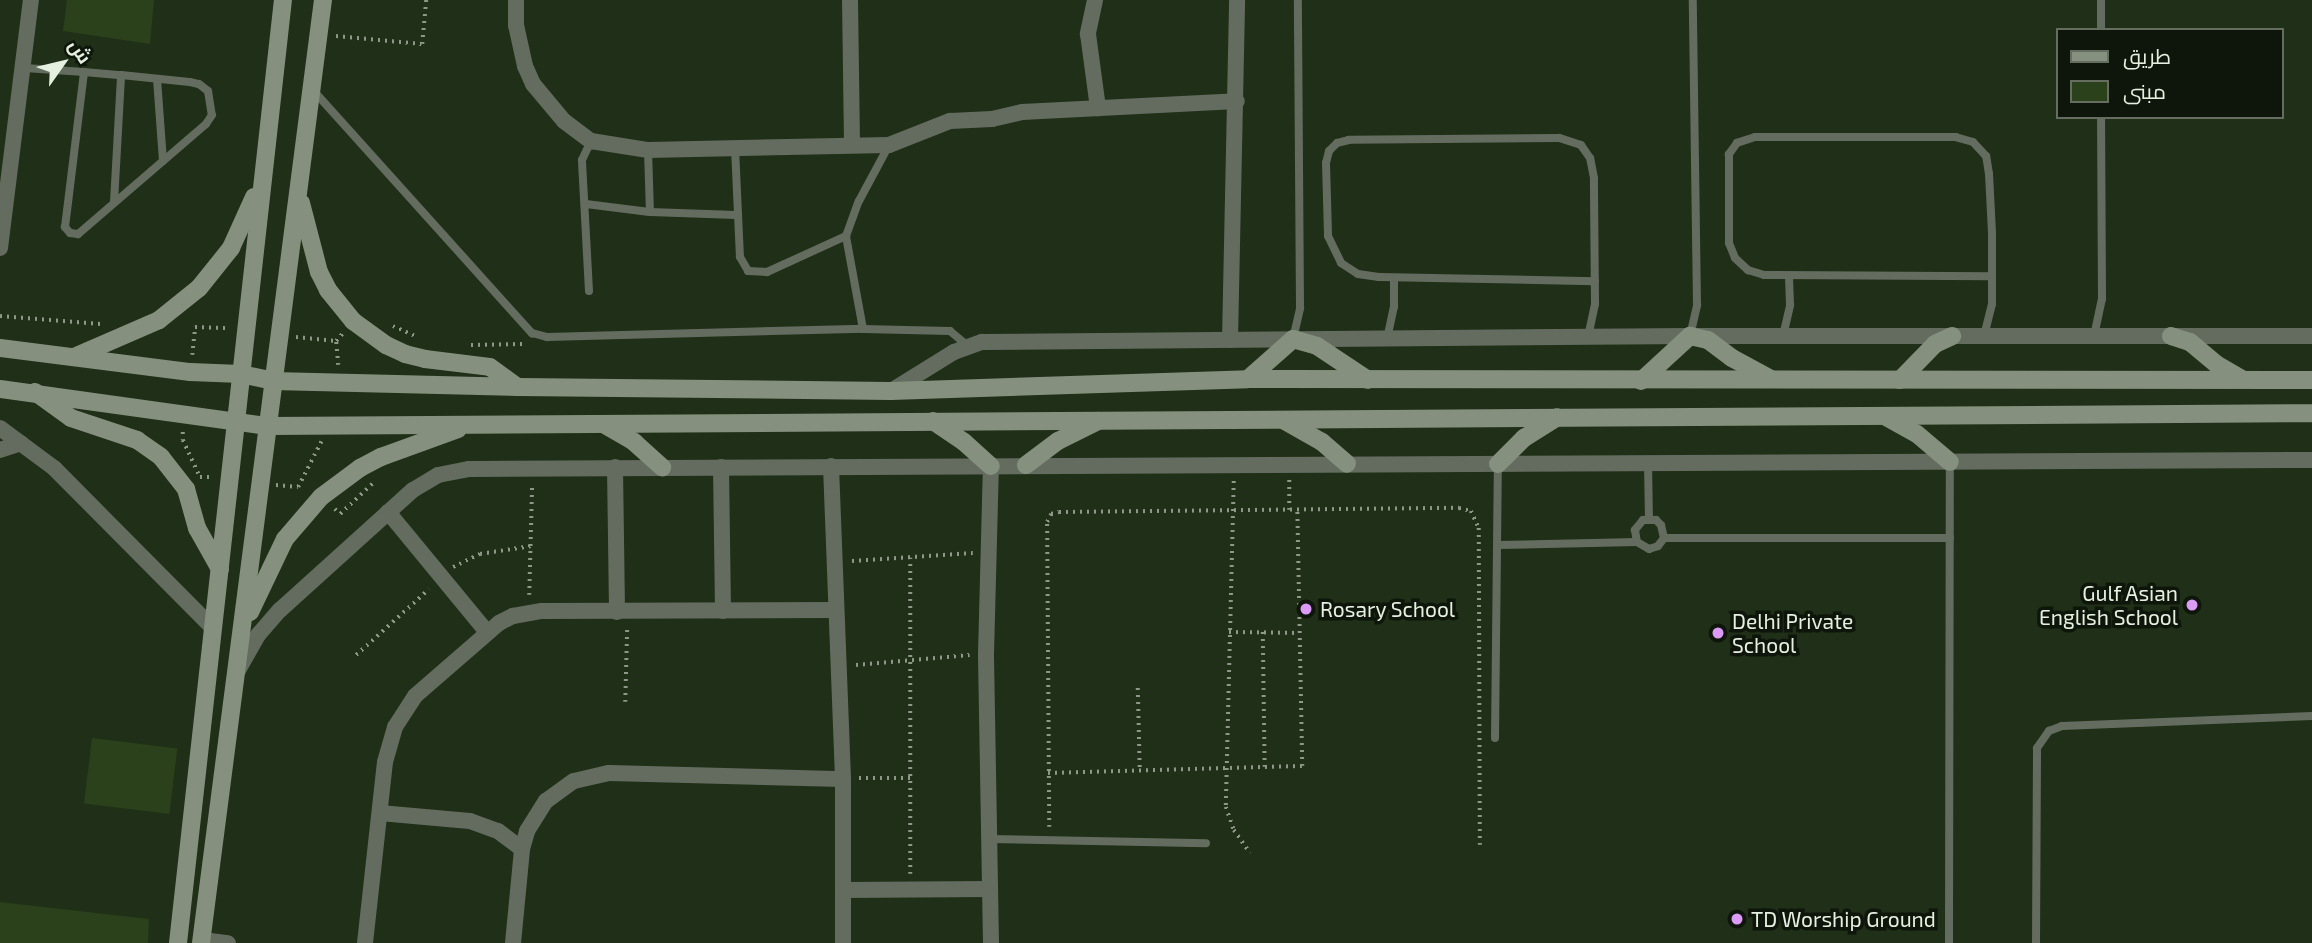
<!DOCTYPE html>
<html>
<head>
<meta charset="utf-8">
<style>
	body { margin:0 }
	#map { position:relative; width:2312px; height:943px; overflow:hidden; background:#202f17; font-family:"Exo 2",Cairo,sans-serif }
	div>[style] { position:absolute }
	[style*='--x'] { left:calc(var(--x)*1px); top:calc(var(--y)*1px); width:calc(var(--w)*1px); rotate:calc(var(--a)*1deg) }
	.building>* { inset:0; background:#2a411b; transform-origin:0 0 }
	.path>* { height:3.5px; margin-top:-1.75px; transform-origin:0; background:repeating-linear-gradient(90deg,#8d9986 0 2px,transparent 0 7px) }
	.lane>* { height:8px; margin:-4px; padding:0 4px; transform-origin:4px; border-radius:4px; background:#646c60 }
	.street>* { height:16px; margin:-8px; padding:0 8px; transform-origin:8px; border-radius:8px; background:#646c60 }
	.secondary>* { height:18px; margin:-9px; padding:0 9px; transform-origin:9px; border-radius:9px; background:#85917e }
	.dots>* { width:19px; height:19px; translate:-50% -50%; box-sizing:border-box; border:4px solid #0e150a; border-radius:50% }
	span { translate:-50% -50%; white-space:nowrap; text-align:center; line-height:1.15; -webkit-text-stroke:7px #0e150a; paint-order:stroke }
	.poi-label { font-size:21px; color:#e6f0e1 }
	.right { translate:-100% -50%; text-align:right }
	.left { translate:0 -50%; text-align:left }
	.legend { position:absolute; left:2056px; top:28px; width:228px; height:91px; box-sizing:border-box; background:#0e150a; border:2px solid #646d60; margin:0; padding:9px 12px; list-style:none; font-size:21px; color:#e6f0e1 }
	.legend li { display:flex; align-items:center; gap:14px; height:35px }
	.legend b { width:35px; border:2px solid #646d60 }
	.north { position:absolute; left:28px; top:28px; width:70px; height:70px; -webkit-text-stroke:5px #0e150a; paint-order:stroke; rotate:56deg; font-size:19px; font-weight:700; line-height:28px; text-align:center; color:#e6f0e1 }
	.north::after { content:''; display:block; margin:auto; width:24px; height:32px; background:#e6f0e1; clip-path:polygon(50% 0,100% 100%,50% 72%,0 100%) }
</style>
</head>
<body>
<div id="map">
	<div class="building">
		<div style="clip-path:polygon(67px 0,154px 0,150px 44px,63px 31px)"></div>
		<div style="left:92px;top:738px;width:86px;height:66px;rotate:7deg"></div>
		<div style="clip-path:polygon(0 902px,149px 919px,148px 943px,0 943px)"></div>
	</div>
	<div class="path">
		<div style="--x:336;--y:36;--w:86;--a:5.3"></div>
		<div style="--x:422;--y:44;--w:44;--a:-84.8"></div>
		<div style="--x:0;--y:316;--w:101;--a:4.5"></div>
		<div style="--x:393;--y:326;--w:27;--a:24"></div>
		<div style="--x:296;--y:337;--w:40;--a:5.7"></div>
		<div style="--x:471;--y:345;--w:55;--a:-1"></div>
		<div style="--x:192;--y:355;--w:28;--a:-84"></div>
		<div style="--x:195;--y:327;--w:35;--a:2"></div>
		<div style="--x:338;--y:365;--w:24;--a:-95"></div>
		<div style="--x:336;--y:341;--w:11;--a:-49"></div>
		<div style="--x:183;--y:432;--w:8;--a:90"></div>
		<div style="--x:183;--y:440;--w:41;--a:65.3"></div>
		<div style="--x:200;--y:477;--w:13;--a:0"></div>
		<div style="--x:1234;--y:481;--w:326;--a:91.4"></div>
		<div style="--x:1226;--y:807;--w:24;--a:71"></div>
		<div style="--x:1234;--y:830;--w:28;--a:55"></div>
		<div style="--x:276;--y:485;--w:22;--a:5"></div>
		<div style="--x:298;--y:487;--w:51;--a:-62.9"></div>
		<div style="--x:335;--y:509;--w:7;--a:45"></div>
		<div style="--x:340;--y:514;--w:45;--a:-43.2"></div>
		<div style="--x:1289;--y:510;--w:30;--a:-90"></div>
		<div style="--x:852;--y:561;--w:121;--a:-3.8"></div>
		<div style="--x:453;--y:567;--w:30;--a:-26"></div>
		<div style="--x:480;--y:554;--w:52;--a:-8.9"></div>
		<div style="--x:529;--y:595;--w:111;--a:-88.5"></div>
		<div style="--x:1229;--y:632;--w:70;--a:0.8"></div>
		<div style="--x:1263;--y:632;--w:135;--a:89.2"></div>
		<div style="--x:356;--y:655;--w:98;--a:-42.1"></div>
		<div style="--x:856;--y:665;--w:114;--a:-5"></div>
		<div style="--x:1138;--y:688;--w:82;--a:88.6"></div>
		<div style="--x:625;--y:702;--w:74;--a:-88.5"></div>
		<div style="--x:1048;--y:773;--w:254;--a:-1.6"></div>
		<div style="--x:1302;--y:766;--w:256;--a:-91.1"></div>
		<div style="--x:859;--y:778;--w:51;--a:0"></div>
		<div style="--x:1049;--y:827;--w:305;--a:-90.4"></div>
		<div style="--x:1047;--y:522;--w:9;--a:-63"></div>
		<div style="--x:1051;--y:514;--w:8;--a:-14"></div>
		<div style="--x:1059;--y:512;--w:400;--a:-0.6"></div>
		<div style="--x:1459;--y:508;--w:12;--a:14"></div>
		<div style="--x:1471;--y:511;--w:19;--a:65"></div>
		<div style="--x:1479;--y:528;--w:317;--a:89.8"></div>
		<div style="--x:910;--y:874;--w:316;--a:-90"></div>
	</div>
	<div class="lane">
		<div style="--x:2101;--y:0;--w:30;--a:90"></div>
		<div style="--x:25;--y:68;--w:59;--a:3.9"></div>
		<div style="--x:84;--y:72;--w:37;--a:5"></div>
		<div style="--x:121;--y:75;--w:69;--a:5.8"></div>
		<div style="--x:190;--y:82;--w:9;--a:13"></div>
		<div style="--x:199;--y:84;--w:11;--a:38"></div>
		<div style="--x:208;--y:91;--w:24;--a:81"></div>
		<div style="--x:212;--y:115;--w:11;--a:124"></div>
		<div style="--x:206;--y:124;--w:169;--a:139.3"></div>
		<div style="--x:78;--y:234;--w:8;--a:-173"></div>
		<div style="--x:70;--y:233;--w:8;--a:-130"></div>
		<div style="--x:65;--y:227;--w:156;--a:-83"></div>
		<div style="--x:157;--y:79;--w:82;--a:85.8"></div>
		<div style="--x:312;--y:89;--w:329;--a:48"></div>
		<div style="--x:532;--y:333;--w:16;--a:15"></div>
		<div style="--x:547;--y:337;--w:316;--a:-1.5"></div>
		<div style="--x:863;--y:329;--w:87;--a:1.3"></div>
		<div style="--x:950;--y:331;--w:23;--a:40"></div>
		<div style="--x:735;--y:148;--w:109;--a:87.4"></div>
		<div style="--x:740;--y:257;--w:16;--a:60"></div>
		<div style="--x:748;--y:271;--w:19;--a:3"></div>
		<div style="--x:767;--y:272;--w:87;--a:-24.5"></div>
		<div style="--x:648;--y:150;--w:62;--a:88.2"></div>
		<div style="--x:114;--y:202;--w:127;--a:-86.8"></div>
		<div style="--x:586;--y:204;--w:64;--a:7.1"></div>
		<div style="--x:650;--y:212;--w:86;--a:2"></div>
		<div style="--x:589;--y:291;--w:131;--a:-93.1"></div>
		<div style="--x:582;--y:160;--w:21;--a:-65"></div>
		<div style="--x:863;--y:329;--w:95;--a:-100.4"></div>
		<div style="--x:846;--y:236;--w:37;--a:-70"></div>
		<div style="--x:859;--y:201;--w:64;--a:-61.8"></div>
		<div style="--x:1690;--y:336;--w:32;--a:-77"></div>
		<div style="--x:1697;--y:305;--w:305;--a:-90.8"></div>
		<div style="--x:1783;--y:336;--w:32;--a:-77"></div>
		<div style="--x:1790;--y:305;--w:29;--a:-92"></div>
		<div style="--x:1984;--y:336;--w:33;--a:-76"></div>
		<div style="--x:1992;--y:304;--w:71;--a:-90"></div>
		<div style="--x:1992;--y:233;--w:59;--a:-92.9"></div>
		<div style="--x:1989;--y:174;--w:18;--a:-99"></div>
		<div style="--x:1986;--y:156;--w:19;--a:-133"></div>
		<div style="--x:1973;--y:142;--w:18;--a:-164"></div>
		<div style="--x:1956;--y:137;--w:201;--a:180"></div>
		<div style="--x:1755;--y:137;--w:19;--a:162"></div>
		<div style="--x:1737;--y:143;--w:14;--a:126"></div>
		<div style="--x:1729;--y:154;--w:89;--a:90"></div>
		<div style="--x:1729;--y:243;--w:16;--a:68"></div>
		<div style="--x:1735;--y:258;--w:18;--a:43"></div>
		<div style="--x:1748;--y:270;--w:17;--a:17"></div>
		<div style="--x:1764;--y:275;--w:228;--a:0.3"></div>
		<div style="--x:2094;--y:336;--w:38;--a:-78"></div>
		<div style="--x:2102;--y:299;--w:182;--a:-90.3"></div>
		<div style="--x:1588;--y:337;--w:34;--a:-78"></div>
		<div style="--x:1595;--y:304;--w:126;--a:-90.5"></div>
		<div style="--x:1594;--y:178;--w:20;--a:-101"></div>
		<div style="--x:1590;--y:158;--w:16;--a:-125"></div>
		<div style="--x:1581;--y:145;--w:23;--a:-162"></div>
		<div style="--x:1559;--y:138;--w:210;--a:179.5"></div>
		<div style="--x:1349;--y:140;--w:12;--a:166"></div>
		<div style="--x:1337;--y:143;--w:11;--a:135"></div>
		<div style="--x:1329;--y:151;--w:12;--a:104"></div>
		<div style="--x:1326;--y:163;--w:73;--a:88.4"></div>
		<div style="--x:1328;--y:236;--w:30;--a:64"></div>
		<div style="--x:1341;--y:263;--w:20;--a:33"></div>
		<div style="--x:1358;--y:274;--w:21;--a:8"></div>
		<div style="--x:1379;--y:277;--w:216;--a:1.1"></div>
		<div style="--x:1293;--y:339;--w:32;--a:-77"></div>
		<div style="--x:1300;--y:308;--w:308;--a:-90.4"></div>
		<div style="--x:1387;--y:339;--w:33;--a:-78"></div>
		<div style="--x:1394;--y:307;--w:29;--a:-90"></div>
		<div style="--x:1648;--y:463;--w:56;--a:89"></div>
		<div style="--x:1664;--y:538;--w:286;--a:0"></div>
		<div style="--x:1497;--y:545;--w:140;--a:-1.2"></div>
		<div style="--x:1637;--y:542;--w:14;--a:30"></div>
		<div style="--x:1649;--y:549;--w:9;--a:-18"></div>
		<div style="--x:1658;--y:546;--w:10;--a:-53"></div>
		<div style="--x:1664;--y:538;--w:13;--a:-103"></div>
		<div style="--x:1661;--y:525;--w:7;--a:-135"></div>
		<div style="--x:1656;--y:520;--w:13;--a:180"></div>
		<div style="--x:1643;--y:520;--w:13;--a:129"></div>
		<div style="--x:1635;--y:530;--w:12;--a:81"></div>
		<div style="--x:1495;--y:738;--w:274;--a:-89.4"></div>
		<div style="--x:989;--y:839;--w:217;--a:1.1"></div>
		<div style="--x:1949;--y:943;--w:481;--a:-89.9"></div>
		<div style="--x:2036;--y:943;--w:195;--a:-89.7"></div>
		<div style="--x:2037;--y:748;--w:21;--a:-55"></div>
		<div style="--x:2049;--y:731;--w:14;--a:-21"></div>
		<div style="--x:2062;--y:726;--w:250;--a:-2.3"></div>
	</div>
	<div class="street">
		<div style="--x:516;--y:0;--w:25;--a:90"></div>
		<div style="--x:516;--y:25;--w:42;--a:77.6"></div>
		<div style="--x:525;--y:66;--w:20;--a:66"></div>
		<div style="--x:533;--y:84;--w:48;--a:50"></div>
		<div style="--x:564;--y:121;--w:34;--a:37"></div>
		<div style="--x:591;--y:141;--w:58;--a:9"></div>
		<div style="--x:648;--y:150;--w:241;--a:-1.2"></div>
		<div style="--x:889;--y:145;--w:66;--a:-21.5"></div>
		<div style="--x:950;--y:121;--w:42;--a:-2.7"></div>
		<div style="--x:992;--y:119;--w:31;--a:-13"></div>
		<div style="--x:1022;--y:112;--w:215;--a:-2.9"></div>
		<div style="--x:850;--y:0;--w:145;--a:89.2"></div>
		<div style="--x:1095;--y:0;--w:35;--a:102"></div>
		<div style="--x:1088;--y:34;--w:75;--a:82.3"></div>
		<div style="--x:0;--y:248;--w:250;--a:-82.9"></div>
		<div style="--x:1230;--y:340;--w:340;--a:-88.8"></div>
		<div style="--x:891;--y:391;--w:74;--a:-31.8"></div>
		<div style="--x:954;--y:352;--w:30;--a:-20"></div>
		<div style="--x:982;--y:342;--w:708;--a:-0.49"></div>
		<div style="--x:1690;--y:336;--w:622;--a:0"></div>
		<div style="--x:0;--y:428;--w:67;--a:36.5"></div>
		<div style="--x:54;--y:468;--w:226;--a:45.2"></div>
		<div style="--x:0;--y:450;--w:22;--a:-18"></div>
		<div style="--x:831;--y:466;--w:313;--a:87.8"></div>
		<div style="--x:843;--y:779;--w:164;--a:90"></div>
		<div style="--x:615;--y:467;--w:145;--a:89.2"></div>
		<div style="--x:721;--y:467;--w:144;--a:89.2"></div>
		<div style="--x:388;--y:512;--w:156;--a:50.5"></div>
		<div style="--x:237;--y:672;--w:43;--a:-60.4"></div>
		<div style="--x:258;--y:635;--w:33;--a:-49"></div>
		<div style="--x:280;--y:610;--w:179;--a:-42.1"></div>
		<div style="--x:413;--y:490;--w:29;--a:-31"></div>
		<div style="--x:438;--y:475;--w:32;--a:-11"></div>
		<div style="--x:469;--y:469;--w:1843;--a:-0.28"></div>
		<div style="--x:380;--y:813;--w:90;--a:5.1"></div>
		<div style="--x:470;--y:821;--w:30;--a:20"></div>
		<div style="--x:498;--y:831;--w:30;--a:37"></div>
		<div style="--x:843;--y:890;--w:147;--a:-0.4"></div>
		<div style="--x:202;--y:940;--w:26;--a:7"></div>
		<div style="--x:365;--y:943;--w:182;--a:-83.7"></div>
		<div style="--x:385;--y:762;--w:36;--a:-74"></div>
		<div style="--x:395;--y:727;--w:37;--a:-57"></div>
		<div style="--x:415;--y:696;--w:111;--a:-41"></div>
		<div style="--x:499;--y:623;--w:16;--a:-27"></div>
		<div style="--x:513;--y:616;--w:29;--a:-10"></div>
		<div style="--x:542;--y:611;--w:294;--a:-0.2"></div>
		<div style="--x:513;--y:943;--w:94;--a:-84.5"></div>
		<div style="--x:522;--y:849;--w:19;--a:-74"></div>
		<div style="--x:527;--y:831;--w:36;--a:-58"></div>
		<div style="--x:546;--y:801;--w:34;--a:-36"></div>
		<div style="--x:574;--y:781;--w:36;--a:-13"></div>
		<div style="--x:609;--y:773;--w:234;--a:1.5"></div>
		<div style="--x:991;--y:943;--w:289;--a:-91"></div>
		<div style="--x:986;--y:654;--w:188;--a:-88.5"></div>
	</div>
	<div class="secondary">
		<div style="--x:301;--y:203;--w:71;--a:75.4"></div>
		<div style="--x:319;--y:272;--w:20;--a:63"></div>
		<div style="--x:328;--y:290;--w:40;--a:51"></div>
		<div style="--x:353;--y:321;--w:41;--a:36"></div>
		<div style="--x:386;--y:345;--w:21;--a:25"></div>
		<div style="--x:405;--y:354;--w:21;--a:14"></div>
		<div style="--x:425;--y:359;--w:65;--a:7"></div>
		<div style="--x:490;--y:367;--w:34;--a:36"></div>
		<div style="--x:2171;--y:336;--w:20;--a:18"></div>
		<div style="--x:2190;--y:342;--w:34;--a:40"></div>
		<div style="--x:2216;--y:364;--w:30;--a:30"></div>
		<div style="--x:0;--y:348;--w:192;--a:7.2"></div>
		<div style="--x:190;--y:372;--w:51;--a:2.2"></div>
		<div style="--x:241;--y:374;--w:33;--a:12"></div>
		<div style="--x:273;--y:381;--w:245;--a:1.4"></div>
		<div style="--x:518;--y:387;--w:373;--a:0.6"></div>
		<div style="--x:891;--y:391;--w:357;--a:-1.9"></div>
		<div style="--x:1248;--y:379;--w:1064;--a:0.05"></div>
		<div style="--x:74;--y:357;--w:93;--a:-23.5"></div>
		<div style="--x:159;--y:320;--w:51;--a:-38.7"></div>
		<div style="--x:199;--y:288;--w:51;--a:-51.3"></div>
		<div style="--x:231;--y:248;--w:56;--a:-65.7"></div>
		<div style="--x:1248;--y:379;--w:60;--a:-41.6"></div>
		<div style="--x:1293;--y:339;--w:25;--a:16"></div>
		<div style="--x:1317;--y:346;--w:61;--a:33.7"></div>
		<div style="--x:1900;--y:380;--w:50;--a:-45.8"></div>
		<div style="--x:1935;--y:344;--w:19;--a:-25"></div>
		<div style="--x:1641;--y:381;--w:67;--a:-42.6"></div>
		<div style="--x:1690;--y:336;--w:18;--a:13"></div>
		<div style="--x:1708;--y:340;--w:30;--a:37"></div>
		<div style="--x:1732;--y:358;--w:44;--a:28.3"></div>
		<div style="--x:0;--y:389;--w:271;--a:7.9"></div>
		<div style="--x:268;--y:426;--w:2044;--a:-0.36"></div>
		<div style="--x:35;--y:392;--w:44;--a:35.8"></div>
		<div style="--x:71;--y:418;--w:70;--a:18.4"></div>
		<div style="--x:137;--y:440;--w:29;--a:35"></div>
		<div style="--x:161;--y:457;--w:41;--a:52"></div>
		<div style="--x:186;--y:489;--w:41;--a:74.2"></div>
		<div style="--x:197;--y:528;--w:47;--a:60.7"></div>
		<div style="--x:1886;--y:417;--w:35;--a:29"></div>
		<div style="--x:1917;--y:434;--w:43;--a:40.3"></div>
		<div style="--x:1283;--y:420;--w:45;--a:29.4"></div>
		<div style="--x:1322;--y:442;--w:33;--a:41"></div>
		<div style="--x:933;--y:421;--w:37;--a:34"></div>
		<div style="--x:964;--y:442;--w:36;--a:42"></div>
		<div style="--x:605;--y:425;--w:34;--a:30"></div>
		<div style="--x:634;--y:442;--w:38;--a:42"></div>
		<div style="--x:1498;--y:464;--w:37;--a:-45"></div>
		<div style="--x:1524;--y:438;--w:39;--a:-32"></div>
		<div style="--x:1026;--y:465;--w:40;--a:-37"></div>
		<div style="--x:1058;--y:441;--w:45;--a:-26.6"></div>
		<div style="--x:250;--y:612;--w:81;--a:-64.4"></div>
		<div style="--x:285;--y:539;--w:55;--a:-49.4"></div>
		<div style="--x:321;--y:497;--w:49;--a:-36.6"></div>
		<div style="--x:360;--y:468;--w:24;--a:-28"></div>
		<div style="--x:381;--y:457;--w:82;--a:-20"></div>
		<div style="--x:178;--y:943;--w:949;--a:-83.65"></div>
		<div style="--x:201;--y:943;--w:951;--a:-82.63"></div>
	</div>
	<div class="dots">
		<div style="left:2192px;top:605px;background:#db9af6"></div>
		<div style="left:1306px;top:609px;background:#db9af6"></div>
		<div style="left:1718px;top:633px;background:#db9af6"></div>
		<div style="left:1737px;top:919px;background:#db9af6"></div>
	</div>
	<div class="poi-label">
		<span class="right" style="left:2178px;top:605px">Gulf Asian<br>English School</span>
		<span class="left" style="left:1320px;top:609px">Rosary School</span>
		<span class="left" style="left:1732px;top:633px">Delhi Private<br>School</span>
		<span class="left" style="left:1751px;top:919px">TD Worship Ground</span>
	</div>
	<ul class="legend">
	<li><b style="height:9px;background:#85917e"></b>طريق</li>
	<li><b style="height:19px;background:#2a411b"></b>مبنى</li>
	</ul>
	<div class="north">ش</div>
</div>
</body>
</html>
